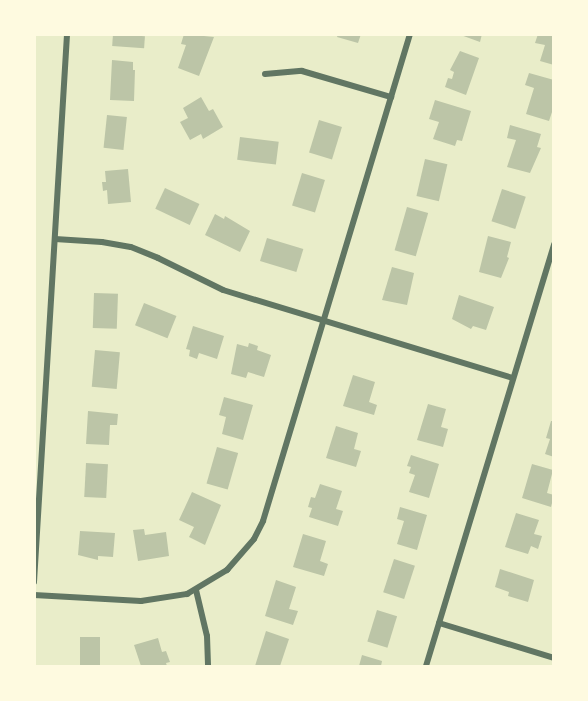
<!DOCTYPE html>
<html>
<head>
<meta charset="utf-8">
<style>
	body { margin:0 }
	#map { position:relative; width:588px; height:701px; overflow:hidden; background:#e9edc9; font-family:Bitter,serif }
	div>[style] { position:absolute }
	[style*='--x'] { left:calc(var(--x)*1px); top:calc(var(--y)*1px); width:calc(var(--w)*1px); rotate:calc(var(--a)*1deg) }
	.building>* { inset:0; background:#bcc5a7; transform-origin:0 0 }
	.minor>* { height:6px; margin:-3px; padding:0 3px; transform-origin:3px; border-radius:3px; background:#617663 }
	span { translate:-50% -50%; white-space:nowrap; text-align:center; line-height:1.15; -webkit-text-stroke:5px #fefae0; paint-order:stroke }
	.frame { position:absolute; inset:0; border:36px solid #fefae0; pointer-events:none }
</style>
</head>
<body>
<div id="map">
	<div class="building">
		<div style="left:113px;top:34px;width:32px;height:12px;rotate:4deg"></div>
		<div style="clip-path:polygon(184px 34px,214px 37px,199px 76px,178px 68px,186px 45px,181px 44px)"></div>
		<div style="clip-path:polygon(338px 34px,361px 34px,358px 43px,337px 37px)"></div>
		<div style="clip-path:polygon(458px 34px,482px 34px,480px 42px)"></div>
		<div style="clip-path:polygon(538px 34px,554px 34px,554px 65px,540px 61px,545px 45px,535px 43px)"></div>
		<div style="clip-path:polygon(460px 51px,479px 58px,466px 95px,445px 87px,448px 78px,452px 79px,454px 72px,450px 70px)"></div>
		<div style="clip-path:polygon(112px 60px,133px 62px,133px 70px,135px 70px,134px 101px,110px 100px)"></div>
		<div style="clip-path:polygon(529px 73px,554px 80px,554px 106px,549px 121px,526px 114px,534px 88px,525px 85px)"></div>
		<div style="clip-path:polygon(201px 97px,209px 111px,213px 109px,223px 127px,203px 139px,201px 134px,190px 140px,180px 122px,188px 118px,183px 108px)"></div>
		<div style="clip-path:polygon(435px 100px,471px 111px,462px 141px,457px 140px,455px 146px,433px 139px,439px 122px,429px 119px)"></div>
		<div style="left:107px;top:115px;width:20px;height:33px;rotate:6deg"></div>
		<div style="left:319px;top:120px;width:24px;height:34px;rotate:17deg"></div>
		<div style="clip-path:polygon(510px 125px,541px 134px,537px 147px,541px 148px,530px 173px,507px 167px,516px 140px,507px 138px)"></div>
		<div style="left:240px;top:137px;width:39px;height:23px;rotate:7deg"></div>
		<div style="left:425px;top:159px;width:23px;height:38px;rotate:13deg"></div>
		<div style="clip-path:polygon(128px 169px,131px 202px,108px 204px,107px 190px,103px 191px,102px 182px,106px 182px,105px 171px)"></div>
		<div style="left:302px;top:173px;width:24px;height:34px;rotate:17deg"></div>
		<div style="left:165px;top:188px;width:38px;height:23px;rotate:25deg"></div>
		<div style="left:502px;top:189px;width:25px;height:34px;rotate:18deg"></div>
		<div style="left:407px;top:207px;width:22px;height:45px;rotate:16deg"></div>
		<div style="clip-path:polygon(215px 214px,224px 219px,225px 216px,250px 231px,240px 252px,205px 235px)"></div>
		<div style="clip-path:polygon(488px 236px,511px 242px,507px 257px,509px 258px,501px 278px,479px 272px)"></div>
		<div style="left:267px;top:238px;width:38px;height:24px;rotate:17deg"></div>
		<div style="clip-path:polygon(392px 267px,414px 273px,407px 305px,382px 300px)"></div>
		<div style="left:94px;top:293px;width:24px;height:35px;rotate:2deg"></div>
		<div style="clip-path:polygon(459px 295px,494px 307px,486px 330px,473px 326px,471px 329px,452px 319px)"></div>
		<div style="left:144px;top:303px;width:35px;height:24px;rotate:22deg"></div>
		<div style="clip-path:polygon(193px 326px,224px 336px,217px 359px,199px 353px,197px 359px,189px 356px,190px 350px,186px 349px)"></div>
		<div style="clip-path:polygon(249px 343px,258px 346px,257px 350px,271px 355px,264px 377px,248px 372px,246px 378px,231px 374px,237px 344px,248px 347px)"></div>
		<div style="left:95px;top:350px;width:25px;height:37px;rotate:5deg"></div>
		<div style="clip-path:polygon(353px 375px,375px 382px,369px 402px,377px 405px,374px 415px,343px 406px)"></div>
		<div style="clip-path:polygon(224px 397px,253px 405px,243px 440px,222px 434px,226px 417px,219px 415px)"></div>
		<div style="clip-path:polygon(428px 404px,446px 409px,441px 427px,448px 429px,443px 447px,417px 440px)"></div>
		<div style="clip-path:polygon(88px 411px,118px 414px,117px 425px,110px 425px,109px 445px,86px 444px)"></div>
		<div style="clip-path:polygon(551px 421px,554px 421px,554px 457px,545px 454px,550px 439px,546px 438px)"></div>
		<div style="clip-path:polygon(336px 426px,358px 433px,354px 449px,361px 451px,356px 467px,326px 458px)"></div>
		<div style="left:217px;top:447px;width:22px;height:38px;rotate:16deg"></div>
		<div style="clip-path:polygon(411px 455px,439px 464px,429px 498px,409px 492px,415px 475px,409px 473px,411px 467px,407px 466px)"></div>
		<div style="left:86px;top:463px;width:22px;height:34px;rotate:3deg"></div>
		<div style="clip-path:polygon(532px 464px,553px 470px,547px 493px,554px 495px,551px 507px,522px 498px)"></div>
		<div style="clip-path:polygon(320px 484px,342px 491px,336px 509px,343px 511px,338px 526px,309px 517px,312px 508px,308px 507px,311px 497px,315px 498px)"></div>
		<div style="clip-path:polygon(192px 492px,221px 505px,205px 545px,189px 537px,194px 527px,179px 520px)"></div>
		<div style="clip-path:polygon(400px 507px,427px 515px,417px 550px,397px 544px,404px 521px,397px 519px)"></div>
		<div style="clip-path:polygon(516px 513px,539px 520px,534px 534px,542px 536px,538px 549px,531px 546px,528px 554px,505px 547px)"></div>
		<div style="clip-path:polygon(144px 529px,145px 535px,166px 532px,169px 556px,138px 561px,133px 530px)"></div>
		<div style="clip-path:polygon(80px 531px,115px 533px,113px 557px,98px 556px,98px 560px,78px 555px)"></div>
		<div style="clip-path:polygon(303px 534px,326px 541px,320px 561px,328px 564px,324px 576px,293px 567px)"></div>
		<div style="left:394px;top:559px;width:22px;height:35px;rotate:18deg"></div>
		<div style="clip-path:polygon(500px 569px,534px 580px,528px 602px,508px 596px,509px 592px,495px 587px)"></div>
		<div style="clip-path:polygon(276px 580px,296px 587px,289px 609px,298px 611px,293px 625px,265px 616px)"></div>
		<div style="left:377px;top:610px;width:21px;height:33px;rotate:17deg"></div>
		<div style="clip-path:polygon(266px 631px,289px 639px,280px 666px,255px 666px)"></div>
		<div style="left:80px;top:637px;width:20px;height:29px"></div>
		<div style="clip-path:polygon(158px 638px,162px 652px,166px 651px,170px 662px,166px 663px,167px 666px,141px 666px,134px 645px)"></div>
		<div style="clip-path:polygon(362px 655px,382px 661px,381px 666px,359px 666px)"></div>
	</div>
	<div class="minor">
		<div style="--x:265;--y:74;--w:37;--a:-5"></div>
		<div style="--x:302;--y:71;--w:93;--a:16.3"></div>
		<div style="--x:55;--y:239;--w:47;--a:3.7"></div>
		<div style="--x:102;--y:242;--w:29;--a:10"></div>
		<div style="--x:131;--y:247;--w:29;--a:22"></div>
		<div style="--x:158;--y:258;--w:72;--a:26.2"></div>
		<div style="--x:223;--y:290;--w:303;--a:16.9"></div>
		<div style="--x:34;--y:582;--w:549;--a:-86.55"></div>
		<div style="--x:196;--y:590;--w:47;--a:76.6"></div>
		<div style="--x:207;--y:636;--w:30;--a:88"></div>
		<div style="--x:34;--y:595;--w:107;--a:3.2"></div>
		<div style="--x:141;--y:601;--w:47;--a:-8.7"></div>
		<div style="--x:187;--y:594;--w:47;--a:-31"></div>
		<div style="--x:227;--y:570;--w:41;--a:-48.9"></div>
		<div style="--x:254;--y:539;--w:20;--a:-63"></div>
		<div style="--x:263;--y:521;--w:509;--a:-73.2"></div>
		<div style="--x:439;--y:623;--w:120;--a:16.9"></div>
		<div style="--x:426;--y:666;--w:441;--a:-73.1"></div>
	</div>
	<div class="frame"></div>
</div>
</body>
</html>
